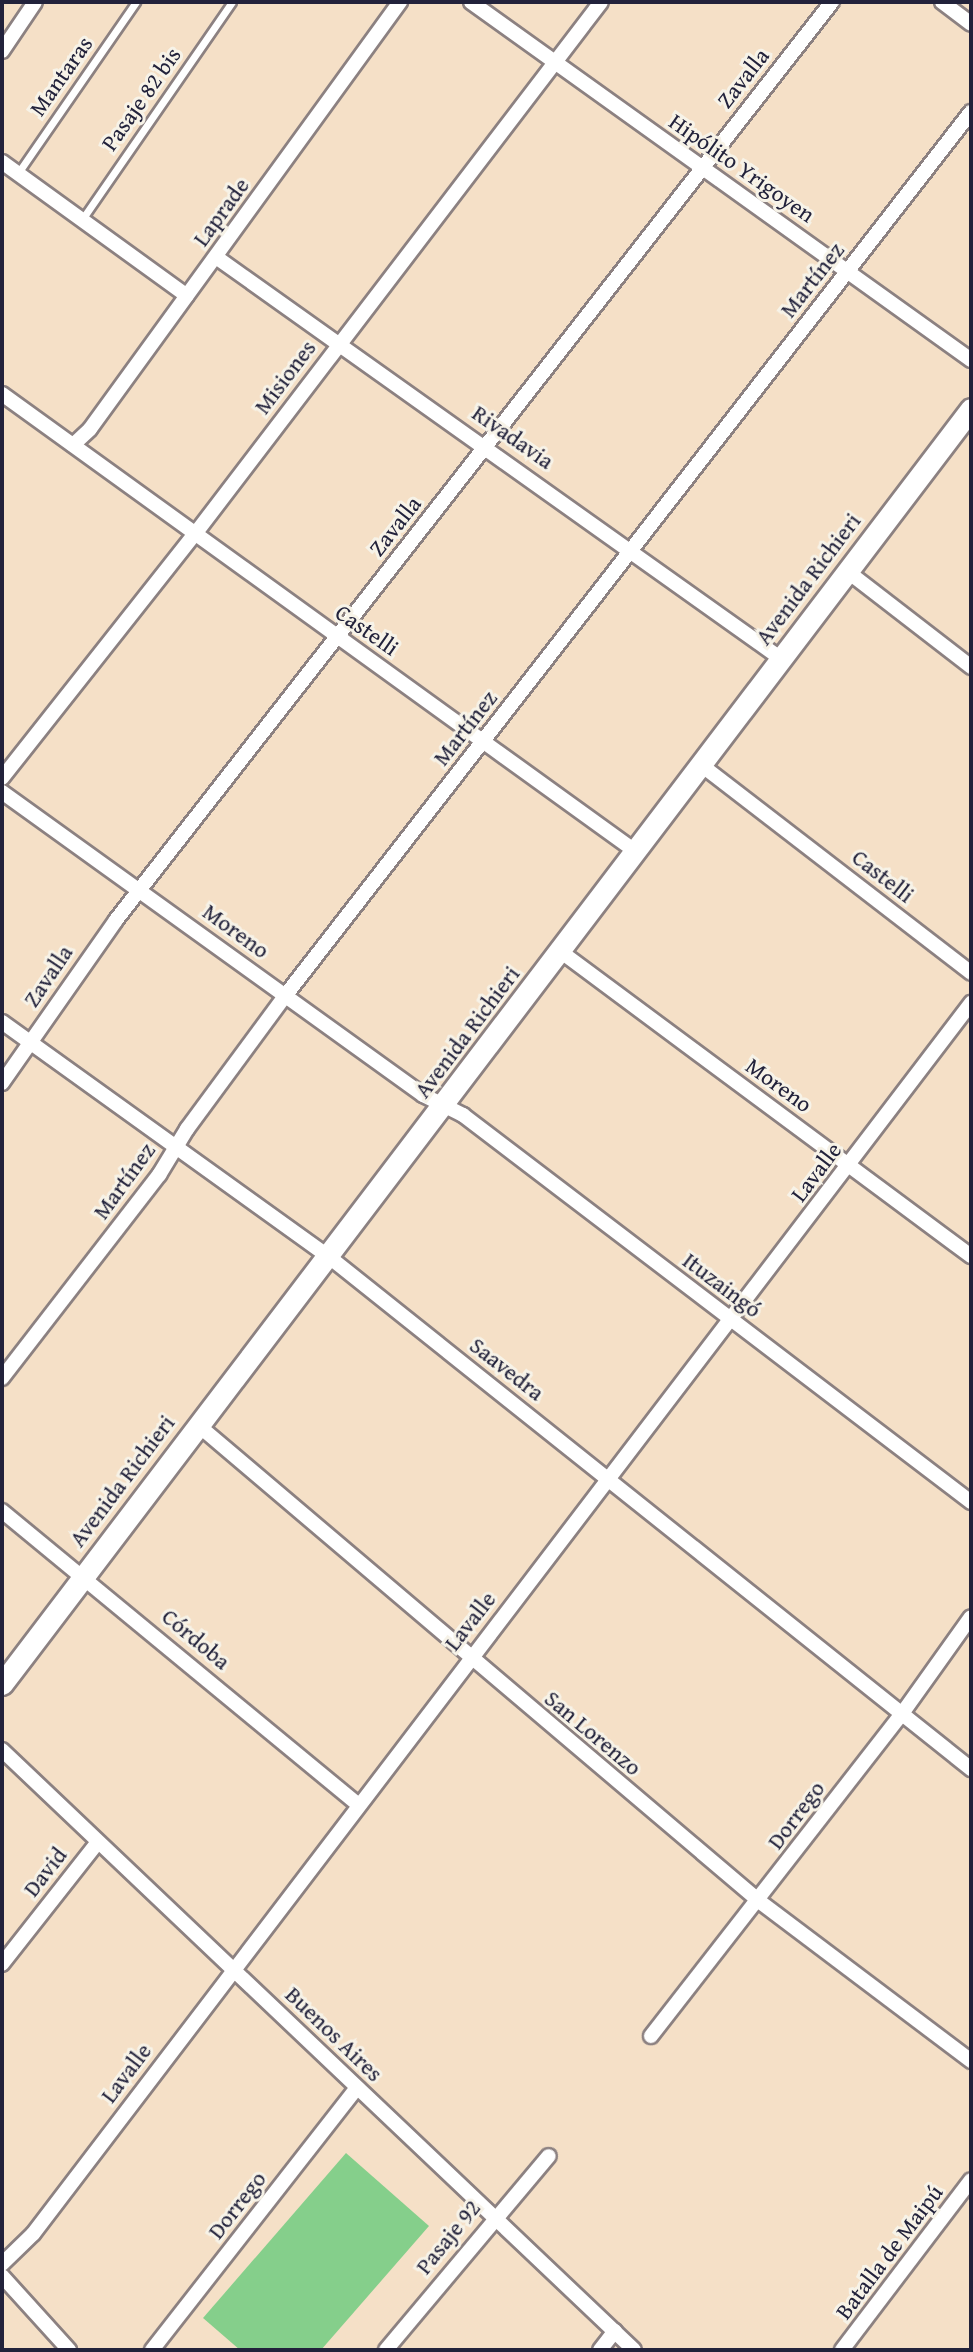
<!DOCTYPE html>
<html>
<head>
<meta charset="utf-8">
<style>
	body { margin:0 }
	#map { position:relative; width:973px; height:2352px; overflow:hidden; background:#f5e0c7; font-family:"Gentium Book Plus",serif }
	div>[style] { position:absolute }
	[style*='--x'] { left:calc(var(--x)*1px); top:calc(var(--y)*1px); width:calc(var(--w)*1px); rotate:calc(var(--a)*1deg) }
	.green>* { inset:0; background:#85cf8b }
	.roads { filter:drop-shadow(2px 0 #8c8181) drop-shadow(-2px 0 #8c8181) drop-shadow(0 2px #8c8181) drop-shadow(0 -2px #8c8181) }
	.lane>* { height:7px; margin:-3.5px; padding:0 3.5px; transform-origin:3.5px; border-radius:3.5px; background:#fff }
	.street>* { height:14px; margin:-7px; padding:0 7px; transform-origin:7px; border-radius:7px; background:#fff }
	.secondary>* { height:21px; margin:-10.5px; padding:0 10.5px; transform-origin:10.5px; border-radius:10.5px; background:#fff }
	span { translate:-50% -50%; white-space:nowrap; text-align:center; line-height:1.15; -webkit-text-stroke:6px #f7f3e8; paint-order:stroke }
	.street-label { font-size:23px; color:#22223b }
	.frame { position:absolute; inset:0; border:4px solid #22223b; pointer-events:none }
</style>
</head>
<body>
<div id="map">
	<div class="green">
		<div style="clip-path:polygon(346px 2153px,429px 2226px,321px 2350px,240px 2350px,203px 2318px)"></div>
	</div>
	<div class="roads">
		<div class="lane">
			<div style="--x:18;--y:173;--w:208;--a:-55.4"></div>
			<div style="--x:83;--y:218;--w:262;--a:-55.4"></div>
		</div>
		<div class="street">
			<div style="--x:471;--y:2;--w:615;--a:35.6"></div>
			<div style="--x:942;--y:2;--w:36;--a:37"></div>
			<div style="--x:2;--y:51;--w:59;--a:-56"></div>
			<div style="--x:2;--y:162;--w:228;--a:35.9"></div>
			<div style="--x:216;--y:257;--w:692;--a:35.41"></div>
			<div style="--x:2;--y:394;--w:781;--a:35.83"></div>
			<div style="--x:73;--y:445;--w:23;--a:-43"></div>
			<div style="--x:90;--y:429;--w:528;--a:-54.02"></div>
			<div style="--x:847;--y:571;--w:157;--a:37.7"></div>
			<div style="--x:700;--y:764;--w:342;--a:37.6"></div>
			<div style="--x:2;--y:778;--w:311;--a:-51.7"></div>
			<div style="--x:195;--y:534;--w:669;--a:-52.65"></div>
			<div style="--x:2;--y:792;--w:519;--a:35.74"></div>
			<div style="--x:423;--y:1095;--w:45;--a:26.6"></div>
			<div style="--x:463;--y:1115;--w:639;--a:37.3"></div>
			<div style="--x:560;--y:951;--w:512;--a:36.58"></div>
			<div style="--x:2;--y:1022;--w:401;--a:35.7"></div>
			<div style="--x:328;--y:1256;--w:823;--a:38.58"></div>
			<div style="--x:2;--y:1083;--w:199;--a:-55"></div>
			<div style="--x:116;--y:920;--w:1164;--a:-52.05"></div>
			<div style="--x:2;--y:1378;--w:257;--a:-52.3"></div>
			<div style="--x:159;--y:1175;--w:54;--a:-58.7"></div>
			<div style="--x:187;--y:1129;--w:165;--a:-53.6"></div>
			<div style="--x:285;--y:996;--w:1119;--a:-52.19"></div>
			<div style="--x:198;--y:1425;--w:736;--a:40.31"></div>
			<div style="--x:759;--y:1901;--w:266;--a:37"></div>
			<div style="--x:2;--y:1511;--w:462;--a:39.5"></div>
			<div style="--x:2;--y:1750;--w:871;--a:43.51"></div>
			<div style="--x:2;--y:1964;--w:155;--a:-51.8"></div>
			<div style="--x:651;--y:2036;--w:407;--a:-52.1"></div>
			<div style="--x:901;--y:1715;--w:120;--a:-54.5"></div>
			<div style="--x:2;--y:2264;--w:43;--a:-44.1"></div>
			<div style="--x:33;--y:2234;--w:1548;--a:-52.69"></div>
			<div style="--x:2;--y:2276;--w:100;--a:47.8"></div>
			<div style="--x:152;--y:2350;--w:333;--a:-52"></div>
			<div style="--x:386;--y:2350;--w:253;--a:-50"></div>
			<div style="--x:600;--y:2350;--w:24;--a:-52"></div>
			<div style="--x:842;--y:2350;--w:213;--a:-52.8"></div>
		</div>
		<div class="secondary">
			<div style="--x:2;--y:1684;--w:1601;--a:-52.77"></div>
		</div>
	</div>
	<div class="street-label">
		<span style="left:61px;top:76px;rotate:-55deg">Mantaras</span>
		<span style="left:743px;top:78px;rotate:-52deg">Zavalla</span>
		<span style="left:141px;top:99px;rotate:-55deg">Pasaje 82 bis</span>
		<span style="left:742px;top:168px;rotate:35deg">Hipólito Yrigoyen</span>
		<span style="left:221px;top:212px;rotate:-54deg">Laprade</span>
		<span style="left:812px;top:280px;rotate:-52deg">Martínez</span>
		<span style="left:285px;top:377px;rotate:-53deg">Misiones</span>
		<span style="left:513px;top:437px;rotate:35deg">Rivadavia</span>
		<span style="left:395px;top:526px;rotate:-52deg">Zavalla</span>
		<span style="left:808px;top:579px;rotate:-53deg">Avenida Richieri</span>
		<span style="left:367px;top:630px;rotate:35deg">Castelli</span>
		<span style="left:465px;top:728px;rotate:-52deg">Martínez</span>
		<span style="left:883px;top:876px;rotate:38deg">Castelli</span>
		<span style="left:236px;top:931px;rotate:36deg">Moreno</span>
		<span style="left:48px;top:976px;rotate:-56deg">Zavalla</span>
		<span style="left:467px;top:1032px;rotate:-53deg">Avenida Richieri</span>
		<span style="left:779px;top:1085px;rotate:36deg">Moreno</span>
		<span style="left:816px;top:1172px;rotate:-53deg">Lavalle</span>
		<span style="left:124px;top:1181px;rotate:-54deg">Martínez</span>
		<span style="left:722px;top:1285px;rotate:37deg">Ituzaingó</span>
		<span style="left:507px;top:1369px;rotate:38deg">Saavedra</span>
		<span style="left:122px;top:1481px;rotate:-53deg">Avenida Richieri</span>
		<span style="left:470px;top:1621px;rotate:-52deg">Lavalle</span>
		<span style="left:196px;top:1639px;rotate:40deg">Córdoba</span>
		<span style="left:593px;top:1733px;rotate:40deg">San Lorenzo</span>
		<span style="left:796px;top:1815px;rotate:-53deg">Dorrego</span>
		<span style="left:45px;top:1872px;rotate:-52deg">David</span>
		<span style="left:334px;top:2034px;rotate:44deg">Buenos Aires</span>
		<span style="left:126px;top:2073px;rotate:-53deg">Lavalle</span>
		<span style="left:237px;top:2205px;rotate:-52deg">Dorrego</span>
		<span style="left:448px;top:2237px;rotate:-51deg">Pasaje 92</span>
		<span style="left:889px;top:2252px;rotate:-53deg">Batalla de Maipú</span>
	</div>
	<div class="frame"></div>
</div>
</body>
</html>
